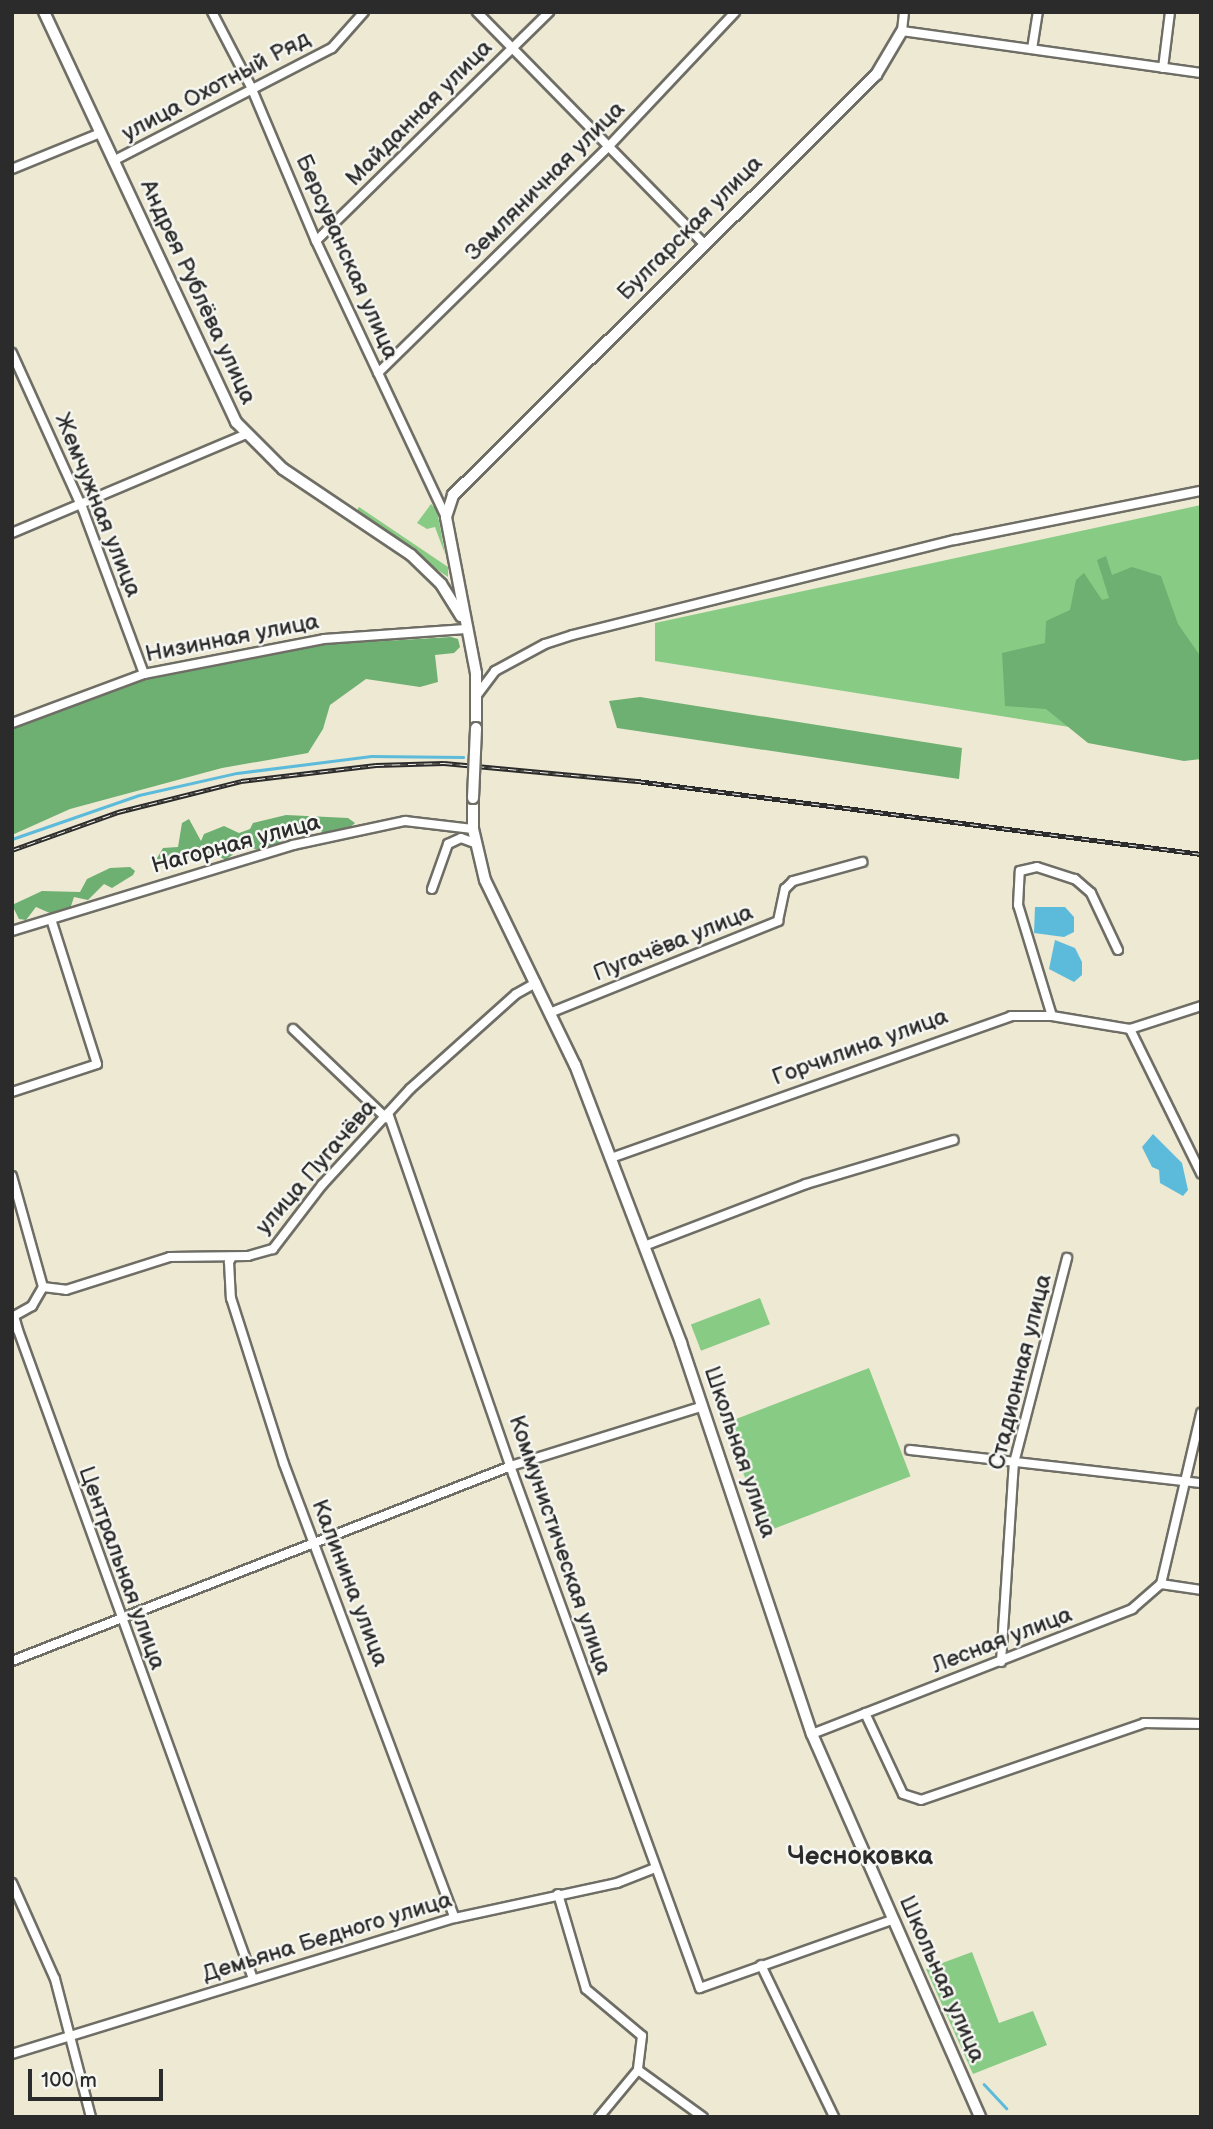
<!DOCTYPE html>
<html>
<head>
<meta charset="utf-8">
<style>
	body { margin:0 }
	#map { position:relative; width:1213px; height:2129px; overflow:hidden; background:#ede9d3; font-family:"Balsamiq Sans",sans-serif }
	div>[style] { position:absolute }
	[style*='--x'] { left:calc(var(--x)*1px); top:calc(var(--y)*1px); width:calc(var(--w)*1px); rotate:calc(var(--a)*1deg) }
	.green>* { inset:0; background:#88cb84; transform-origin:0 0 }
	.forest>* { inset:0; background:#6eaf72 }
	.water>* { inset:0; background:#5cbbda }
	.stream>* { height:2.5px; margin:-1.25px; padding:0 1.25px; transform-origin:1.25px; border-radius:1.25px; background:#5cbbda }
	.roads { filter:drop-shadow(2px 0 #6f6e66) drop-shadow(-2px 0 #6f6e66) drop-shadow(0 2px #6f6e66) drop-shadow(0 -2px #6f6e66) }
	.street>* { height:8px; margin:-4px; padding:0 4px; transform-origin:4px; border-radius:4px; background:#fff }
	.secondary>* { height:10px; margin:-5px; padding:0 5px; transform-origin:5px; border-radius:5px; background:#fff }
	.rail>* { height:5px; margin-top:-2.5px; transform-origin:0; background:repeating-linear-gradient(90deg,#f6f6f2 0 8px,#2b2b2b 0 16px); box-sizing:border-box; border-block:2px solid #2b2b2b }
	.bridges { filter:drop-shadow(2px 0 #6f6e66) drop-shadow(-2px 0 #6f6e66) drop-shadow(0 2px #6f6e66) drop-shadow(0 -2px #6f6e66) }
	.secondary-bridge>* { height:10px; margin:-5px; padding:0 5px; transform-origin:5px; border-radius:5px; background:#fff }
	span { translate:-50% -50%; white-space:nowrap; text-align:center; line-height:1.15; -webkit-text-stroke:5px #f6f6f2; paint-order:stroke }
	.street-label { font-size:23px; color:#2b2b2b }
	.quarter-label { font-size:26px; color:#2b2b2b; font-weight:700 }
	.frame { position:absolute; inset:0; border:14px solid #2b2b2b; pointer-events:none }
	.scale { position:absolute; left:28px; top:2069px; width:135px; height:32px; box-sizing:border-box; border:4px solid #2b2b2b; border-top:0; padding-left:9px; font-size:21px; line-height:24px; white-space:nowrap; color:#2b2b2b; -webkit-text-stroke:5px #f6f6f2; paint-order:stroke }
</style>
</head>
<body>
<div id="map">
	<div class="green">
		<div style="clip-path:polygon(431px 504px,437px 510px,445px 554px,435px 527px,427px 529px,417px 523px)"></div>
		<div style="clip-path:polygon(1201px 505px,1201px 748px,655px 661px,655px 623px)"></div>
		<div style="clip-path:polygon(359px 507px,448px 567px,448px 577px,355px 513px)"></div>
		<div style="left:760px;top:1298px;width:28px;height:74px;rotate:69deg"></div>
		<div style="left:869px;top:1368px;width:116px;height:155px;rotate:69deg"></div>
		<div style="clip-path:polygon(972px 1952px,999px 2023px,1033px 2011px,1047px 2045px,973px 2074px,926px 1969px)"></div>
	</div>
	<div class="forest">
		<div style="clip-path:polygon(1106px 556px,1112px 575px,1132px 567px,1161px 576px,1178px 624px,1201px 657px,1201px 759px,1184px 761px,1088px 743px,1046px 709px,1005px 706px,1002px 653px,1045px 643px,1046px 621px,1070px 610px,1076px 580px,1084px 573px,1102px 600px,1109px 598px,1097px 560px)"></div>
		<div style="clip-path:polygon(451px 637px,458px 639px,460px 647px,454px 653px,435px 655px,438px 682px,420px 687px,366px 679px,330px 705px,323px 729px,308px 753px,222px 768px,70px 809px,12px 835px,12px 725px,124px 684px,299px 646px)"></div>
		<div style="clip-path:polygon(640px 697px,962px 748px,959px 779px,617px 728px,609px 701px)"></div>
		<div style="clip-path:polygon(286px 815px,348px 818px,355px 823px,347px 830px,325px 834px,317px 828px,285px 834px,281px 845px,262px 850px,242px 847px,226px 860px,216px 855px,190px 861px,185px 856px,174px 859px,172px 868px,153px 865px,163px 848px,178px 847px,182px 823px,189px 819px,201px 841px,204px 834px,224px 826px,239px 833px,250px 829px,253px 823px)"></div>
		<div style="clip-path:polygon(130px 867px,135px 871px,133px 875px,112px 888px,104px 884px,88px 900px,74px 897px,71px 906px,59px 917px,36px 907px,26px 920px,19px 919px,12px 905px,42px 891px,80px 892px,87px 879px,110px 868px)"></div>
	</div>
	<div class="water">
		<div style="clip-path:polygon(1035px 907px,1065px 907px,1074px 917px,1074px 932px,1064px 937px,1034px 933px)"></div>
		<div style="clip-path:polygon(1055px 940px,1075px 948px,1082px 962px,1082px 975px,1074px 982px,1049px 969px)"></div>
		<div style="clip-path:polygon(1153px 1134px,1182px 1163px,1188px 1190px,1183px 1196px,1160px 1183px,1159px 1170px,1152px 1167px,1142px 1147px)"></div>
	</div>
	<div class="stream">
		<div style="--x:12;--y:839;--w:134;--a:-19.1"></div>
		<div style="--x:139;--y:795;--w:100;--a:-12.7"></div>
		<div style="--x:237;--y:773;--w:135;--a:-7.2"></div>
		<div style="--x:371;--y:756;--w:92;--a:0.6"></div>
		<div style="--x:984;--y:2084;--w:33;--a:47"></div>
	</div>
	<div class="roads">
		<div class="street">
			<div style="--x:212;--y:12;--w:85;--a:62.5"></div>
			<div style="--x:251;--y:87;--w:167;--a:67.1"></div>
			<div style="--x:316;--y:241;--w:305;--a:64.8"></div>
			<div style="--x:477;--y:12;--w:323;--a:45.6"></div>
			<div style="--x:904;--y:12;--w:19;--a:96"></div>
			<div style="--x:902;--y:31;--w:302;--a:8"></div>
			<div style="--x:1032;--y:49;--w:37;--a:-81"></div>
			<div style="--x:1163;--y:68;--w:56;--a:-82.9"></div>
			<div style="--x:113;--y:161;--w:246;--a:-27.3"></div>
			<div style="--x:332;--y:48;--w:48;--a:-48.4"></div>
			<div style="--x:12;--y:169;--w:95;--a:-22.2"></div>
			<div style="--x:316;--y:241;--w:327;--a:-44.5"></div>
			<div style="--x:12;--y:353;--w:169;--a:65.6"></div>
			<div style="--x:82;--y:507;--w:178;--a:69.6"></div>
			<div style="--x:378;--y:373;--w:322;--a:-44.5"></div>
			<div style="--x:608;--y:147;--w:185;--a:-46.7"></div>
			<div style="--x:12;--y:533;--w:254;--a:-22.9"></div>
			<div style="--x:477;--y:695;--w:30;--a:-53"></div>
			<div style="--x:495;--y:671;--w:57;--a:-28.4"></div>
			<div style="--x:545;--y:644;--w:29;--a:-18"></div>
			<div style="--x:573;--y:635;--w:394;--a:-14"></div>
			<div style="--x:955;--y:540;--w:251;--a:-11.3"></div>
			<div style="--x:12;--y:723;--w:141;--a:-20.4"></div>
			<div style="--x:144;--y:674;--w:183;--a:-11"></div>
			<div style="--x:324;--y:639;--w:142;--a:-4"></div>
			<div style="--x:432;--y:889;--w:48;--a:-70.4"></div>
			<div style="--x:448;--y:844;--w:14;--a:-25"></div>
			<div style="--x:461;--y:838;--w:15;--a:20"></div>
			<div style="--x:12;--y:931;--w:294;--a:-17"></div>
			<div style="--x:293;--y:845;--w:115;--a:-12.1"></div>
			<div style="--x:405;--y:821;--w:68;--a:6.7"></div>
			<div style="--x:552;--y:1012;--w:244;--a:-21.9"></div>
			<div style="--x:778;--y:921;--w:33;--a:-78"></div>
			<div style="--x:785;--y:889;--w:11;--a:-45"></div>
			<div style="--x:793;--y:881;--w:72;--a:-15.4"></div>
			<div style="--x:1052;--y:1016;--w:116;--a:-107"></div>
			<div style="--x:1018;--y:905;--w:34;--a:-87"></div>
			<div style="--x:1020;--y:871;--w:17;--a:-13"></div>
			<div style="--x:1037;--y:867;--w:40;--a:18"></div>
			<div style="--x:1075;--y:879;--w:21;--a:41"></div>
			<div style="--x:1091;--y:893;--w:63;--a:64.7"></div>
			<div style="--x:293;--y:1029;--w:129;--a:43.7"></div>
			<div style="--x:1130;--y:1029;--w:161;--a:63.8"></div>
			<div style="--x:12;--y:1092;--w:89;--a:-18.2"></div>
			<div style="--x:97;--y:1064;--w:149;--a:-107.6"></div>
			<div style="--x:388;--y:1113;--w:382;--a:70.9"></div>
			<div style="--x:513;--y:1474;--w:547;--a:70.01"></div>
			<div style="--x:700;--y:1988;--w:204;--a:-19.5"></div>
			<div style="--x:611;--y:1158;--w:424;--a:-19.5"></div>
			<div style="--x:1011;--y:1016;--w:41;--a:0"></div>
			<div style="--x:1052;--y:1016;--w:79;--a:9.5"></div>
			<div style="--x:1130;--y:1029;--w:75;--a:-17.9"></div>
			<div style="--x:12;--y:1176;--w:115;--a:74.4"></div>
			<div style="--x:43;--y:1287;--w:22;--a:120"></div>
			<div style="--x:32;--y:1306;--w:21;--a:151"></div>
			<div style="--x:14;--y:1316;--w:15;--a:74"></div>
			<div style="--x:18;--y:1330;--w:690;--a:70.09"></div>
			<div style="--x:644;--y:1246;--w:173;--a:-20.9"></div>
			<div style="--x:806;--y:1184;--w:154;--a:-16.6"></div>
			<div style="--x:232;--y:1257;--w:6;--a:121"></div>
			<div style="--x:229;--y:1262;--w:36;--a:87"></div>
			<div style="--x:231;--y:1298;--w:174;--a:72.3"></div>
			<div style="--x:284;--y:1464;--w:485;--a:69.4"></div>
			<div style="--x:43;--y:1287;--w:23;--a:7"></div>
			<div style="--x:66;--y:1290;--w:109;--a:-17.6"></div>
			<div style="--x:170;--y:1257;--w:78;--a:-0.7"></div>
			<div style="--x:248;--y:1256;--w:26;--a:-16"></div>
			<div style="--x:273;--y:1249;--w:81;--a:-52.6"></div>
			<div style="--x:322;--y:1185;--w:130;--a:-47.5"></div>
			<div style="--x:410;--y:1089;--w:142;--a:-41.9"></div>
			<div style="--x:516;--y:994;--w:23;--a:-29"></div>
			<div style="--x:910;--y:1450;--w:293;--a:6.5"></div>
			<div style="--x:1161;--y:1584;--w:176;--a:-76.8"></div>
			<div style="--x:12;--y:1661;--w:536;--a:-21.34"></div>
			<div style="--x:511;--y:1466;--w:199;--a:-17.3"></div>
			<div style="--x:1001;--y:1662;--w:199;--a:-86.3"></div>
			<div style="--x:1014;--y:1463;--w:212;--a:-75.5"></div>
			<div style="--x:865;--y:1713;--w:89;--a:64.9"></div>
			<div style="--x:903;--y:1794;--w:19;--a:18"></div>
			<div style="--x:921;--y:1800;--w:236;--a:-19"></div>
			<div style="--x:1144;--y:1723;--w:57;--a:1"></div>
			<div style="--x:812;--y:1734;--w:344;--a:-21.3"></div>
			<div style="--x:1132;--y:1609;--w:38;--a:-41"></div>
			<div style="--x:1161;--y:1584;--w:40;--a:8.5"></div>
			<div style="--x:12;--y:1883;--w:105;--a:65.9"></div>
			<div style="--x:55;--y:1979;--w:143;--a:75.4"></div>
			<div style="--x:558;--y:1894;--w:99;--a:73.6"></div>
			<div style="--x:586;--y:1989;--w:73;--a:40"></div>
			<div style="--x:642;--y:2036;--w:34;--a:97"></div>
			<div style="--x:638;--y:2070;--w:61;--a:129.7"></div>
			<div style="--x:761;--y:1965;--w:169;--a:64.3"></div>
			<div style="--x:12;--y:2054;--w:463;--a:-17.1"></div>
			<div style="--x:455;--y:1918;--w:166;--a:-12.2"></div>
			<div style="--x:617;--y:1883;--w:41;--a:-21.5"></div>
			<div style="--x:638;--y:2070;--w:80;--a:35.9"></div>
		</div>
		<div class="secondary">
			<div style="--x:44;--y:12;--w:453;--a:64.9"></div>
			<div style="--x:236;--y:422;--w:66;--a:45"></div>
			<div style="--x:283;--y:469;--w:154;--a:33.9"></div>
			<div style="--x:411;--y:555;--w:42;--a:44"></div>
			<div style="--x:441;--y:584;--w:38;--a:58"></div>
			<div style="--x:476;--y:728;--w:55;--a:-90"></div>
			<div style="--x:476;--y:673;--w:159;--a:-100.9"></div>
			<div style="--x:446;--y:517;--w:23;--a:-72"></div>
			<div style="--x:453;--y:495;--w:596;--a:-44.8"></div>
			<div style="--x:876;--y:75;--w:51;--a:-59.4"></div>
			<div style="--x:473;--y:798;--w:31;--a:90"></div>
			<div style="--x:473;--y:829;--w:52;--a:76.8"></div>
			<div style="--x:485;--y:880;--w:206;--a:64.1"></div>
			<div style="--x:575;--y:1065;--w:298;--a:69.1"></div>
			<div style="--x:681;--y:1343;--w:412;--a:71.5"></div>
			<div style="--x:812;--y:1734;--w:418;--a:66.3"></div>
		</div>
	</div>
	<div class="rail">
		<div style="--x:12;--y:850;--w:113;--a:-19.7"></div>
		<div style="--x:118;--y:812;--w:127;--a:-14.1"></div>
		<div style="--x:241;--y:781;--w:136;--a:-6.8"></div>
		<div style="--x:376;--y:765;--w:68;--a:-1.7"></div>
		<div style="--x:444;--y:763;--w:194;--a:5.3"></div>
		<div style="--x:637;--y:781;--w:569;--a:7.37"></div>
	</div>
	<div class="bridges">
		<div class="secondary-bridge">
			<div style="--x:473;--y:798;--w:70;--a:-87.5"></div>
		</div>
	</div>
	<div class="street-label">
		<span style="left:216px;top:86px;rotate:-28deg">улица Охотный Ряд</span>
		<span style="left:419px;top:113px;rotate:-45deg">Майданная улица</span>
		<span style="left:545px;top:181px;rotate:-45deg">Земляничная улица</span>
		<span style="left:690px;top:228px;rotate:-45deg">Булгарская улица</span>
		<span style="left:347px;top:257px;rotate:66deg">Берсуванская улица</span>
		<span style="left:198px;top:292px;rotate:65deg">Андрея Рублёва улица</span>
		<span style="left:98px;top:505px;rotate:68deg">Жемчужная улица</span>
		<span style="left:232px;top:638px;rotate:-11deg">Низинная улица</span>
		<span style="left:236px;top:844px;rotate:-15deg">Нагорная улица</span>
		<span style="left:673px;top:943px;rotate:-22deg">Пугачёва улица</span>
		<span style="left:860px;top:1047px;rotate:-20deg">Горчилина улица</span>
		<span style="left:316px;top:1167px;rotate:-49deg">улица Пугачёва</span>
		<span style="left:1020px;top:1372px;rotate:-76deg">Стадионная улица</span>
		<span style="left:740px;top:1452px;rotate:71deg">Школьная улица</span>
		<span style="left:560px;top:1545px;rotate:71deg">Коммунистическая улица</span>
		<span style="left:122px;top:1568px;rotate:70deg">Центральная улица</span>
		<span style="left:350px;top:1583px;rotate:69deg">Калинина улица</span>
		<span style="left:1002px;top:1640px;rotate:-21deg">Лесная улица</span>
		<span style="left:327px;top:1937px;rotate:-17deg">Демьяна Бедного улица</span>
		<span style="left:942px;top:1979px;rotate:66deg">Школьная улица</span>
	</div>
	<div class="quarter-label">
		<span style="left:860px;top:1857px">Чесноковка</span>
	</div>
	<div class="frame"></div>
	<div class="scale">100 m</div>
</div>
</body>
</html>
